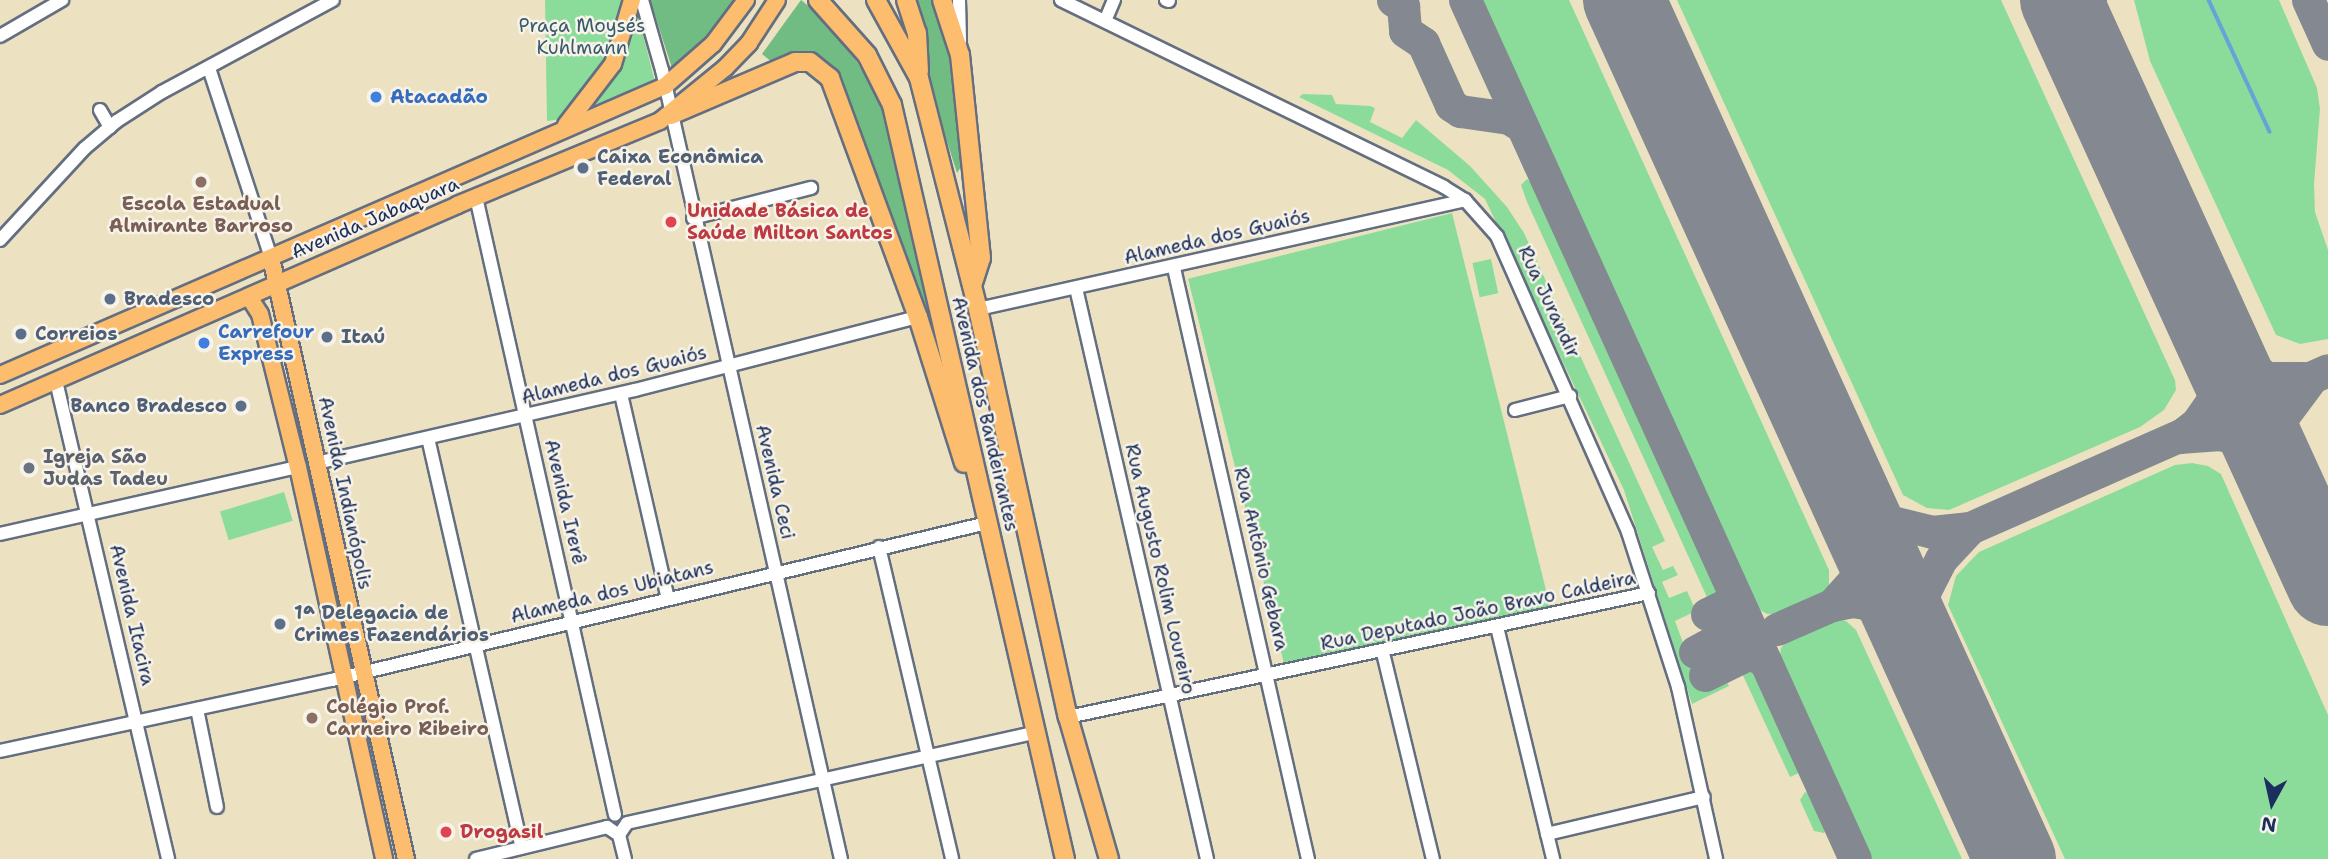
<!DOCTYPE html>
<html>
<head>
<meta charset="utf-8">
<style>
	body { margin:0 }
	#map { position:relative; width:2328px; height:859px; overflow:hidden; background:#ece2c2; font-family:"Shantell Sans",sans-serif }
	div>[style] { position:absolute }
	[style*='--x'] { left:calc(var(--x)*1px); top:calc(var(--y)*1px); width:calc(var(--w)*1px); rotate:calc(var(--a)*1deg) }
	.green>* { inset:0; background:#8bdc9b; transform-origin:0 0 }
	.forest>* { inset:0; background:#70bc83 }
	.stream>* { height:3.5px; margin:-1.75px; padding:0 1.75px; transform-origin:1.75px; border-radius:1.75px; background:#66a4d8 }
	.taxiway>* { height:33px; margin:-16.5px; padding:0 16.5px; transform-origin:16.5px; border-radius:16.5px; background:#848890 }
	.runway>* { height:82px; margin:-41px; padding:0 41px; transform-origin:41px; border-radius:41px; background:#848890 }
	.roads { filter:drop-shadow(2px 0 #646e81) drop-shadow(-2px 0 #646e81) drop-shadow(0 2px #646e81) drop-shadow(0 -2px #646e81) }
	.minor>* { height:12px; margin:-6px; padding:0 6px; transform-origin:6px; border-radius:6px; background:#fff }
	.major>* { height:16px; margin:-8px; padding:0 8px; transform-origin:8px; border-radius:8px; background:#fcbd6f }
	.highway>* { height:18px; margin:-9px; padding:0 9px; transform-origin:9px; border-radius:9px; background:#fcbd6f }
	.dots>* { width:19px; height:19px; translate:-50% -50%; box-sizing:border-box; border:4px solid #f7f3e8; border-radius:50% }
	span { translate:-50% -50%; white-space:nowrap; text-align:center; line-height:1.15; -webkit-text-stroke:5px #f7f3e8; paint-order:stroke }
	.park-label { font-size:19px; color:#375a6d }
	.shop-label { font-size:19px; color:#366cbe; font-weight:700 }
	.left { translate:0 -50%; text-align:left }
	.service-label { font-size:19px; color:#4e5e75; font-weight:700 }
	.right { translate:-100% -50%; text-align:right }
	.education-label { font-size:19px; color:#785e54; font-weight:700 }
	.health-label { font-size:19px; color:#be3a42; font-weight:700 }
	.street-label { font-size:19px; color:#1b2f5e }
	.worship-label { font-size:19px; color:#5b616d; font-weight:700 }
	.north { position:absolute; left:2237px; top:768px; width:70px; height:70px; -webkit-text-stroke:5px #f7f3e8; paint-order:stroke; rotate:188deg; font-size:19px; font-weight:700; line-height:28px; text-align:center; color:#1b2f5e }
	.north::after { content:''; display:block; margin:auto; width:24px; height:32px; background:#1b2f5e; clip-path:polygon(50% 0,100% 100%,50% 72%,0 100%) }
</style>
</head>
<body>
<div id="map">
	<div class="green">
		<div style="clip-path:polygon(545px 0,628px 0,609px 63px,564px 119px,547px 121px)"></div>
		<div style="clip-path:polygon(1477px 0,1569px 0,1829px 570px,1829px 586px,1822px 596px,1784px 614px,1767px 614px,1753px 606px)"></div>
		<div style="clip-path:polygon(1677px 0,2001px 0,2175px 380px,2176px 390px,2164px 410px,2140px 427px,1949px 510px,1927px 508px,1903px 495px)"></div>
		<div style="clip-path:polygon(2134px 0,2279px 0,2317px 88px,2320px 109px,2314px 184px,2315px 212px,2328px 250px,2328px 339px,2300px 344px,2276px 335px,2150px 61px)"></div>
		<div style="clip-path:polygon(636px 7px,655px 82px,582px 115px,616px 67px)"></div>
		<div style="clip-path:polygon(1303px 94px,1332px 95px,1336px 104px,1370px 106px,1375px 108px,1370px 122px,1402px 138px,1416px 120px,1470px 166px,1507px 207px,1524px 233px,1665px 541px,1652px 547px,1663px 570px,1673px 566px,1678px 575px,1662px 582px,1669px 598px,1687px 591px,1696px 611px,1675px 621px,1700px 689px,1725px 678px,1729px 686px,1692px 704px,1624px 490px,1485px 199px,1448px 170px,1299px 97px)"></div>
		<div style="clip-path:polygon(1527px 179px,1540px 190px,1723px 594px,1715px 605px,1711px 606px,1527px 202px,1521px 185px)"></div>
		<div style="left:1452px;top:213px;width:406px;height:272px;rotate:76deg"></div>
		<div style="left:1491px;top:259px;width:35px;height:19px;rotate:78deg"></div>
		<div style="clip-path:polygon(2192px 463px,2208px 466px,2221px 474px,2328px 715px,2328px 859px,2065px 859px,1948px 605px,1956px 576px,1979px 552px,2175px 465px)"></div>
		<div style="left:284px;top:492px;width:30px;height:67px;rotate:73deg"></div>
		<div style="clip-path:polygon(1833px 618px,1846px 621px,1856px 630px,1962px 859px,1867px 859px,1779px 662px,1781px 648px,1791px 635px)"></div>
		<div style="clip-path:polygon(1744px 663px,1754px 664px,1801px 765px,1799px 773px,1790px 777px,1740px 669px)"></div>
		<div style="clip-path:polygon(1805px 792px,1813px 795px,1828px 826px,1824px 833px,1814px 831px,1800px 800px)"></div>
	</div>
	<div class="forest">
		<div style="clip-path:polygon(650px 0,736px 0,708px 37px,672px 68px)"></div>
		<div style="clip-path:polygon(801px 0,838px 30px,884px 107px,942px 362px,836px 75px,773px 63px,762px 54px)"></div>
		<div style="clip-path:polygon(914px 0,932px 0,945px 32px,959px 117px,962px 165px,957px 173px,927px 78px)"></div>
	</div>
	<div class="stream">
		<div style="--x:2209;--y:0;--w:145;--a:65.2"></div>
	</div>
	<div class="taxiway">
		<div style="--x:1393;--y:0;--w:12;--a:31"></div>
		<div style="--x:1403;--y:6;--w:25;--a:85"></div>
		<div style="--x:1405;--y:31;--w:22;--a:34"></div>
		<div style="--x:1423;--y:43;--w:68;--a:65.7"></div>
		<div style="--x:1451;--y:105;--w:11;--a:34"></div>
		<div style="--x:1460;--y:111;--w:49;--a:8.1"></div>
		<div style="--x:1509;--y:118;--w:13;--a:32"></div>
		<div style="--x:1465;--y:0;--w:943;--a:65.58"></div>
		<div style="--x:2090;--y:0;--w:67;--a:88.3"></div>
		<div style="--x:2308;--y:0;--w:48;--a:65.6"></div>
		<div style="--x:2219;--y:344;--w:56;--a:96.1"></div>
		<div style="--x:2213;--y:400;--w:28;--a:125"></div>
		<div style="--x:2197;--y:423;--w:23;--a:142"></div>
		<div style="--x:2179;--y:437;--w:41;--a:-4.2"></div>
		<div style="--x:2220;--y:434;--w:20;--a:15"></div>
		<div style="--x:2239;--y:439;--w:40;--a:34"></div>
		<div style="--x:2219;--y:344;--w:59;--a:35.3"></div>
		<div style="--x:2267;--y:378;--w:36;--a:0"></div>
		<div style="--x:1834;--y:462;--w:53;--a:56.6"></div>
		<div style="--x:1863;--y:506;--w:25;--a:34"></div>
		<div style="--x:1884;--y:520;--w:49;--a:14"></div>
		<div style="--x:1932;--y:532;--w:38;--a:-6"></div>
		<div style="--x:1970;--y:528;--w:42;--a:133.1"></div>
		<div style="--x:1941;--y:559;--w:39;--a:117"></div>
		<div style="--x:1923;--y:594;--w:26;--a:97"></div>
		<div style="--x:1920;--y:620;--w:47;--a:81.3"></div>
		<div style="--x:2281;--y:483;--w:26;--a:-99"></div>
		<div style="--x:2277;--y:457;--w:38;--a:-84"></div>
		<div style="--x:2281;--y:419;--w:49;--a:-53.4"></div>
		<div style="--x:1970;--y:528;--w:391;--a:-23.8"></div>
		<div style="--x:1865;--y:530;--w:45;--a:97.6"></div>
		<div style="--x:1859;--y:575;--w:40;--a:132"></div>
		<div style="--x:1832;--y:605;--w:21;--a:-11"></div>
		<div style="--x:1853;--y:601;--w:22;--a:10"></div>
		<div style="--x:1875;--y:605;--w:46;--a:36.1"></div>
		<div style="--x:1707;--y:614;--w:32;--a:-26"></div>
		<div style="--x:1777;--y:629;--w:60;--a:-23.6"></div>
		<div style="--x:1695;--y:652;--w:48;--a:-28.7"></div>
		<div style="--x:1737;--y:629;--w:16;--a:15"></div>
		<div style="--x:1705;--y:675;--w:50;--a:-26.1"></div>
		<div style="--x:1750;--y:653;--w:17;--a:28"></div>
	</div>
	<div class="runway">
		<div style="--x:1624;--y:0;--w:944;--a:65.53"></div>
		<div style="--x:2061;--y:0;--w:643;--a:65.47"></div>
	</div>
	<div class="roads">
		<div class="minor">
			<div style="--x:642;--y:0;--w:73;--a:74.1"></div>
			<div style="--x:662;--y:70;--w:809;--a:77.22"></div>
			<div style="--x:959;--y:0;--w:41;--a:88.6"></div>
			<div style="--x:1061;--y:0;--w:426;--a:26"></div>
			<div style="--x:1444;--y:187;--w:25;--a:32"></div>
			<div style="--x:1465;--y:200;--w:48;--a:48.4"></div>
			<div style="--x:1497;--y:236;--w:324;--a:66.1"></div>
			<div style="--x:1628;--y:532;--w:163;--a:72.1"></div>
			<div style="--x:1678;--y:687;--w:176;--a:77.5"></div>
			<div style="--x:1166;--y:0;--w:3;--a:18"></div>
			<div style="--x:1105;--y:21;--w:23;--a:-67"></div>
			<div style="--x:0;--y:36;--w:72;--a:-30.1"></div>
			<div style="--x:209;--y:68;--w:200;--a:71.9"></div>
			<div style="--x:100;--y:110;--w:20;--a:60"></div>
			<div style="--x:476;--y:197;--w:633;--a:77.32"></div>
			<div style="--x:693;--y:218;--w:122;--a:-14.3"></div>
			<div style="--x:0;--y:240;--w:125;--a:-47.3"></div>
			<div style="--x:85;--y:148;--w:42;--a:-40.2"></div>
			<div style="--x:117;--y:121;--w:54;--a:-32.8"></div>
			<div style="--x:162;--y:92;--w:194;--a:-28.3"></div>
			<div style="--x:1174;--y:268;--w:606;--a:77.23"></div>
			<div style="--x:1076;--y:288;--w:586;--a:77.08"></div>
			<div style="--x:978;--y:309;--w:499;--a:-12.6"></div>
			<div style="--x:56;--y:381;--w:491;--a:76.8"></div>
			<div style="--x:621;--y:394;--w:210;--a:77.1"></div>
			<div style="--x:1515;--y:410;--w:57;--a:-14.3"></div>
			<div style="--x:428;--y:438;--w:420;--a:77.1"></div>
			<div style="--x:316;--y:463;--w:327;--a:-12.9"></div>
			<div style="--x:635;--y:390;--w:292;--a:-14.5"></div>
			<div style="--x:0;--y:534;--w:305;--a:-12.7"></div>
			<div style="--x:879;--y:547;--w:320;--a:76.8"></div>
			<div style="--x:1497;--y:627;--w:239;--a:76.4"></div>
			<div style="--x:1383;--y:653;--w:212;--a:76.4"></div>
			<div style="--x:197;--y:709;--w:100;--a:78.5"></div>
			<div style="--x:1068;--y:717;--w:594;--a:-12.05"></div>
			<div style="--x:0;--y:751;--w:340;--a:-12.1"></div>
			<div style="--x:332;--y:680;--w:674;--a:-13.48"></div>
			<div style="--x:627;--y:823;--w:419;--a:-12.5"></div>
			<div style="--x:607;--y:827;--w:14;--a:34"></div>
			<div style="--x:619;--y:835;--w:14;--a:-56"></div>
			<div style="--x:1547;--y:834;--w:161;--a:-13.3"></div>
			<div style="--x:619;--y:835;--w:25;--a:76"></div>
			<div style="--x:476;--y:859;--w:135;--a:-13.7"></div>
		</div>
		<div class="major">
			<div style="--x:566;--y:125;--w:77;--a:-52.4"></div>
			<div style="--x:613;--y:64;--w:67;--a:-73.5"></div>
			<div style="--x:271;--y:258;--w:616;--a:77.34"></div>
			<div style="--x:249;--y:297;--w:20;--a:57"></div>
			<div style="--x:260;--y:314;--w:158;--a:76.1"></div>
			<div style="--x:298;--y:467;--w:401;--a:77.6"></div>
			<div style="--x:0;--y:375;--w:725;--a:-23.49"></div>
			<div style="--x:665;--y:86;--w:64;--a:-41.2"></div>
			<div style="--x:713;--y:44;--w:55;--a:-53.1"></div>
			<div style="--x:0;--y:405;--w:499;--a:-23.6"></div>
			<div style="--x:457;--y:205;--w:220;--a:-22.5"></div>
			<div style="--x:660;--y:121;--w:84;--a:-39.2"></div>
			<div style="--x:725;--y:68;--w:35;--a:-46"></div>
			<div style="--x:749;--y:43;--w:51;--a:-56.9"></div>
		</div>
		<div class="highway">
			<div style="--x:818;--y:0;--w:74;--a:48.3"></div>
			<div style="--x:867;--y:55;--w:56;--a:63.4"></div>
			<div style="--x:892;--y:105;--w:774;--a:77.08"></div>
			<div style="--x:876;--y:0;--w:89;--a:61.1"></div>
			<div style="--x:919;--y:78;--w:238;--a:75.7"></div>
			<div style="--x:978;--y:309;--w:418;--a:77.6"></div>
			<div style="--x:1068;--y:717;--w:148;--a:73.9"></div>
			<div style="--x:906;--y:0;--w:35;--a:72"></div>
			<div style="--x:917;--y:33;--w:38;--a:87"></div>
			<div style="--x:942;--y:0;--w:58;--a:71.9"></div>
			<div style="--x:960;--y:55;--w:204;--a:84.1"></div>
			<div style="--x:981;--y:258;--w:28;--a:108"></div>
			<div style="--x:671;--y:115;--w:135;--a:-23.1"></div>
			<div style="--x:795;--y:62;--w:15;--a:0"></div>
			<div style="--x:810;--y:62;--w:26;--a:39"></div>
			<div style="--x:830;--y:78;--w:255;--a:69.8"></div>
			<div style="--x:918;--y:317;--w:153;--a:72.5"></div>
		</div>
	</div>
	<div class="dots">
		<div style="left:376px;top:97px;background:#3f7fe0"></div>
		<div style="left:583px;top:168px;background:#5c6f8a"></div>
		<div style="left:201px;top:182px;background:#8d6e63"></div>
		<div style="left:671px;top:222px;background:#e0444e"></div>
		<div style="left:110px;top:299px;background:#5c6f8a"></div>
		<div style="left:21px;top:334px;background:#5c6f8a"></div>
		<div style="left:327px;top:337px;background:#5c6f8a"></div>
		<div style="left:204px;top:343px;background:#3f7fe0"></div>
		<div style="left:241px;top:406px;background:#5c6f8a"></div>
		<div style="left:29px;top:468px;background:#6b7280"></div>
		<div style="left:280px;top:624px;background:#5c6f8a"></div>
		<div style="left:312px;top:718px;background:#8d6e63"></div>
		<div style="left:446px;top:832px;background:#e0444e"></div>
	</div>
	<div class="park-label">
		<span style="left:582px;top:37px">Praça Moysés<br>Kuhlmann</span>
	</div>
	<div class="shop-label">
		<span class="left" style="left:390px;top:97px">Atacadão</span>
		<span class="left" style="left:218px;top:343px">Carrefour<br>Express</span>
	</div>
	<div class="service-label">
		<span class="left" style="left:597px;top:168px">Caixa Econômica<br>Federal</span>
		<span class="left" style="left:124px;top:299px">Bradesco</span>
		<span class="left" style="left:35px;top:334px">Correios</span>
		<span class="left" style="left:341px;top:337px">Itaú</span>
		<span class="right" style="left:227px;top:406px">Banco Bradesco</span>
		<span class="left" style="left:294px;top:624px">1ª Delegacia de<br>Crimes Fazendários</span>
	</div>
	<div class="education-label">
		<span style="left:201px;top:215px">Escola Estadual<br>Almirante Barroso</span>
		<span class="left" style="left:326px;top:718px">Colégio Prof.<br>Carneiro Ribeiro</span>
	</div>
	<div class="health-label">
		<span class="left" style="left:687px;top:222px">Unidade Básica de<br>Saúde Milton Santos</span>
		<span class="left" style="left:460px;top:832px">Drogasil</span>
	</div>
	<div class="street-label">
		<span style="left:375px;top:218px;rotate:-23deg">Avenida Jabaquara</span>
		<span style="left:1217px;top:237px;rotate:-13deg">Alameda dos Guaiós</span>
		<span style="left:1549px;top:302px;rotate:65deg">Rua Jurandir</span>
		<span style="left:614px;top:375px;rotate:-14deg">Alameda dos Guaiós</span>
		<span style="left:985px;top:414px;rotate:77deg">Avenida dos Bandeirantes</span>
		<span style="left:775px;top:482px;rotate:77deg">Avenida Ceci</span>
		<span style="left:345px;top:493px;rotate:78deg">Avenida Indianópolis</span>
		<span style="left:565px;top:502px;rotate:77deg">Avenida Irerê</span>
		<span style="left:1261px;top:559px;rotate:77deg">Rua Antônio Gebara</span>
		<span style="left:1160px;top:569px;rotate:77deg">Rua Augusto Rolim Loureiro</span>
		<span style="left:612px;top:592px;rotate:-14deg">Alameda dos Ubiatans</span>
		<span style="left:1478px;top:611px;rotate:-12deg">Rua Deputado João Bravo Caldeira</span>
		<span style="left:132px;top:615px;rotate:77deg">Avenida Itacira</span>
	</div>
	<div class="worship-label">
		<span class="left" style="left:43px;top:468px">Igreja São<br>Judas Tadeu</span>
	</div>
	<div class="north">N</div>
</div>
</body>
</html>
